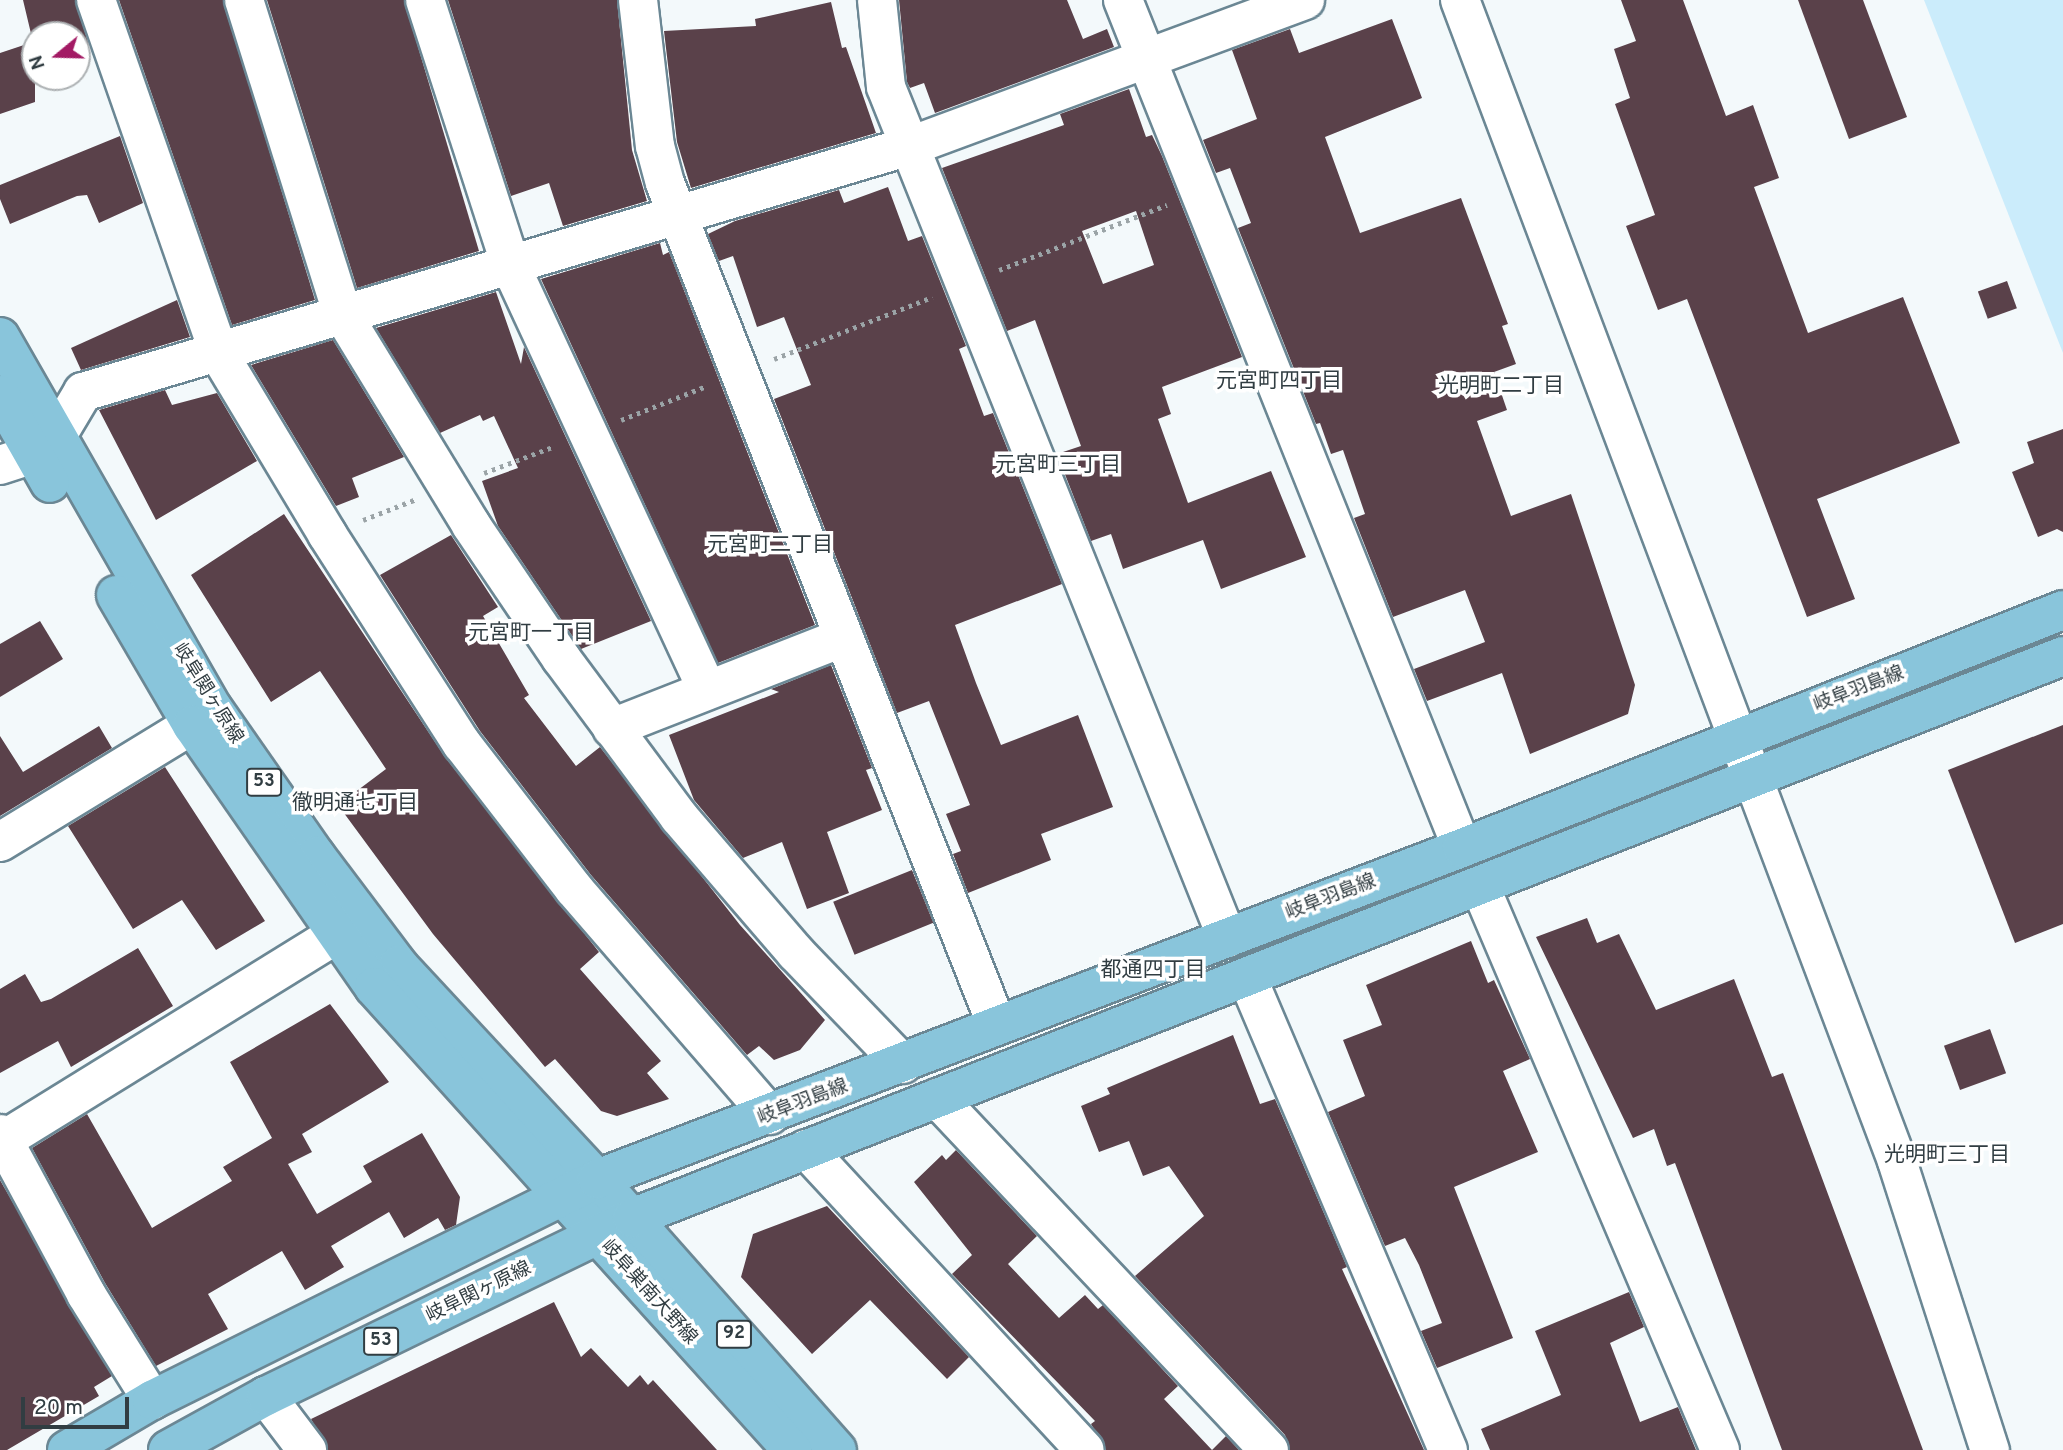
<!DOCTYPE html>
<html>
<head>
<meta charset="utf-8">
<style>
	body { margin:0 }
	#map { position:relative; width:2063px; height:1450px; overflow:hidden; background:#f3f9fb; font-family:Overpass,"Noto Sans JP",sans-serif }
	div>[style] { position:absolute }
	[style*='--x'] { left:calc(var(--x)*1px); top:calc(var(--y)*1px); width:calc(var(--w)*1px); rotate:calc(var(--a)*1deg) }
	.green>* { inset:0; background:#cbecfb }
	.building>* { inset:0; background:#5a414a; transform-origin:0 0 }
	.path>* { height:4.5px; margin-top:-2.25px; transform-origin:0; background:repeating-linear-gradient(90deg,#9ba4a7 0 3.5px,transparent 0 8.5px) }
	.roads { filter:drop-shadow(2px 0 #6b8794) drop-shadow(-2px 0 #6b8794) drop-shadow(0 2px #6b8794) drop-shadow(0 -2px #6b8794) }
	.minor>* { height:38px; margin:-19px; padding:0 19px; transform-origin:19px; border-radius:19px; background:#fff }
	.major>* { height:38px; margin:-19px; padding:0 19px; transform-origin:19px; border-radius:19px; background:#89c5db }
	span { translate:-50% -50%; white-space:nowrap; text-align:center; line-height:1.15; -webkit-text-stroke:7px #fff; paint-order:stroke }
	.shield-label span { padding:2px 5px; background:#fff; border:2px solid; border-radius:5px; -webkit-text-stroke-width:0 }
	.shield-label { font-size:18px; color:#313d42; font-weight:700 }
	.street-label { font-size:19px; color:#313d42 }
	.neighbourhood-label { font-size:21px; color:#313d42 }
	.north { position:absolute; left:21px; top:21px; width:70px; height:70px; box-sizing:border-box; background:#fff; border:2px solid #adb1b3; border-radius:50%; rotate:251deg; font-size:19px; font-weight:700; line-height:28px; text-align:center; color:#313d42 }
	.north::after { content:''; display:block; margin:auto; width:24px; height:32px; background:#a31a64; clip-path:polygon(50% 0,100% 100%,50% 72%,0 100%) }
	.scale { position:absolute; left:21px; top:1397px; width:108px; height:32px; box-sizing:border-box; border:4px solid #313d42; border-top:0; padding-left:9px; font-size:21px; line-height:24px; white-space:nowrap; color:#313d42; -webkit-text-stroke:5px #fff; paint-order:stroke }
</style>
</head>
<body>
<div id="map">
	<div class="green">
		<div style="clip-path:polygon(1924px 0,2063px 0,2063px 353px)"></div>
	</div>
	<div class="building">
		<div style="clip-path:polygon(23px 0,75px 0,89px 45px,77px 49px,77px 35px,35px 35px,35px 102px,0 114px,0 53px,33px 42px)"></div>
		<div style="clip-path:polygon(119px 0,223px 0,315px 300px,232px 325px)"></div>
		<div style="clip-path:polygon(267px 0,404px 0,479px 251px,357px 288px)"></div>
		<div style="clip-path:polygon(448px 0,617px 0,632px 150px,647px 201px,563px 226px,549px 183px,511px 196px)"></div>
		<div style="clip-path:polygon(899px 0,1067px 0,1083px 39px,1107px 29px,1114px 47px,935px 113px,924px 83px,910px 88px,907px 82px)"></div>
		<div style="clip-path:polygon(1621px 0,1683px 0,1726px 116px,1753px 105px,1779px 178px,1754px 187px,1808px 333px,1903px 297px,1960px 443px,1817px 499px,1855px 599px,1807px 617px,1687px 299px,1658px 310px,1626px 226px,1655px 215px,1615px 104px,1630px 98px,1614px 49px,1636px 41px)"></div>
		<div style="clip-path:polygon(1798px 0,1863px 0,1907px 117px,1849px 139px)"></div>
		<div style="clip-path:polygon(831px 2px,842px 48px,846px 47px,876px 133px,691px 188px,677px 142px,664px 31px,756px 26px,755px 19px)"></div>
		<div style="clip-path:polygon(1392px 19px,1422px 98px,1325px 137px,1360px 233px,1461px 198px,1508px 324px,1502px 326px,1516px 364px,1494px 372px,1507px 410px,1477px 421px,1511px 516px,1571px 494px,1635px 685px,1628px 714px,1530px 754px,1502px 673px,1427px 701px,1414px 669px,1485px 642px,1465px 590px,1393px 617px,1354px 518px,1365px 514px,1343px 450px,1331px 454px,1320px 423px,1316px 424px,1238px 228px,1251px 223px,1230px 168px,1216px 173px,1203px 140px,1257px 119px,1232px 50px,1290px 29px,1299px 53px)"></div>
		<div style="clip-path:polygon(evenodd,1129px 89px,1146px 137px,1152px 135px,1162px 156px,1242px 357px,1162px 387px,1171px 414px,1158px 419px,1188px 503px,1271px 471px,1306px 557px,1221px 589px,1203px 540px,1123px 569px,1111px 534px,1091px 541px,1057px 454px,1081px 446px,1035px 320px,1007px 331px,942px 168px,1064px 125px,1060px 114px,1129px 89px,1136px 211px,1154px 265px,1103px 284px,1082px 231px,1136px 211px)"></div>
		<div style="clip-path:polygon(120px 136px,143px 203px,99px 223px,87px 195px,77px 196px,10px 224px,0 199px,0 185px)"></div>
		<div style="clip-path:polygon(888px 187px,908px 241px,922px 236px,966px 346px,959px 349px,984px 416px,993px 413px,1062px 584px,955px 625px,976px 683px,1001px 745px,1078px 715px,1113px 807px,1041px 834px,1051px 860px,968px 893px,953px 854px,961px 851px,946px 814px,970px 805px,929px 701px,897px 713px,774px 399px,811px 385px,784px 317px,757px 327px,733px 256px,719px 261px,708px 234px,735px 221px,839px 190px,844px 203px)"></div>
		<div style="clip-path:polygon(660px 243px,663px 255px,669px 252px,815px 625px,718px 663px,541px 279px)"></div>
		<div style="left:2007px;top:281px;width:29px;height:31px;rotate:70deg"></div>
		<div style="clip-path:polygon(496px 292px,521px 364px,524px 347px,651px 621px,581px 649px,498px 526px,482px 481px,518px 468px,494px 416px,483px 421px,480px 415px,440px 433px,376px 328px)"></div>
		<div style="clip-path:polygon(177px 300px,190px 337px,81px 370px,71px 348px)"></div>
		<div style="clip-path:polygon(333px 340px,404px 457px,352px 478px,359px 497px,336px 506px,251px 365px)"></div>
		<div style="clip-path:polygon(165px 390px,172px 405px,217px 393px,257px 461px,156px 520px,99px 410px)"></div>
		<div style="clip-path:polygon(2063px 429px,2063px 532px,2057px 529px,2038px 537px,2012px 472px,2034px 463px,2027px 442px)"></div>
		<div style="clip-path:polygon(284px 514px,445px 757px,599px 952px,580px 969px,661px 1061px,647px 1073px,669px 1099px,617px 1116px,601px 1111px,555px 1059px,545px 1067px,433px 934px,338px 805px,386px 769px,320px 671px,271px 702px,191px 575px)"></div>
		<div style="clip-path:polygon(451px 535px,498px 607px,483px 616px,529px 695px,524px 698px,576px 766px,600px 747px,740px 925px,825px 1020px,800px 1050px,774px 1060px,759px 1046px,747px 1055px,591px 875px,480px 731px,380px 575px)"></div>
		<div style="clip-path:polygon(40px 621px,63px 659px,0 697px,0 644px)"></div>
		<div style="clip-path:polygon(831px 665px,872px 768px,866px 770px,882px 810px,827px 832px,849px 893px,807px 909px,782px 842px,743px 858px,694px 800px,669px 735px,779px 692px,771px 689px)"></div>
		<div style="clip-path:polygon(2063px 725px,2063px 924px,2015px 943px,1948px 770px)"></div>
		<div style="clip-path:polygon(99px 726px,112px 748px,0 816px,0 736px,23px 772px)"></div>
		<div style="clip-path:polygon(165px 767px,265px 921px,216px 950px,182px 900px,133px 929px,68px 826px)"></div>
		<div style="left:912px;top:870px;width:57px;height:85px;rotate:68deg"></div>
		<div style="clip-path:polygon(1587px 918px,1597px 943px,1619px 934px,1656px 1010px,1734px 979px,1772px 1077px,1783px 1073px,1923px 1450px,1782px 1450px,1675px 1163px,1667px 1166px,1654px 1129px,1633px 1138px,1536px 937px)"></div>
		<div style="clip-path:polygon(1471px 941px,1488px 983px,1494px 980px,1530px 1059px,1503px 1071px,1538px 1152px,1454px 1187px,1513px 1338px,1437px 1368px,1421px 1331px,1442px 1323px,1419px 1265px,1405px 1238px,1385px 1246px,1328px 1112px,1365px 1096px,1343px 1040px,1382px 1025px,1366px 985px)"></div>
		<div style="clip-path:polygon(138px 948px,173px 1006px,71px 1067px,58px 1041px,0 1073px,0 989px,25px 974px,41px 1002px,51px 999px)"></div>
		<div style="clip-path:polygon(330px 1004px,389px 1082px,302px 1134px,312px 1152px,288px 1164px,317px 1214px,372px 1182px,363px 1166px,422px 1133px,460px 1197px,456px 1225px,445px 1230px,438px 1218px,404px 1238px,389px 1212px,331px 1246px,344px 1267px,305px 1290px,282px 1251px,208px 1294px,228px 1329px,156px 1366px,105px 1283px,32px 1148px,87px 1114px,152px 1228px,232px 1181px,223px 1167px,272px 1138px,230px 1062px)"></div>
		<div style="left:1990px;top:1029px;width:47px;height:49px;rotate:70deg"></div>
		<div style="clip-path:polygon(1233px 1035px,1260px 1104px,1275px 1099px,1347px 1267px,1342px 1269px,1424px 1450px,1290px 1450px,1285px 1435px,1135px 1276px,1204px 1216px,1169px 1166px,1143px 1176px,1129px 1141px,1099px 1152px,1081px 1106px,1110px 1094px,1107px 1088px)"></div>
		<div style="clip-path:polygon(956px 1150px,1037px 1236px,1008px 1264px,1059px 1318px,1085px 1295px,1098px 1309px,1103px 1305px,1178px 1386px,1164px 1399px,1212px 1450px,1226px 1436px,1239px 1450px,1106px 1450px,1091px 1424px,1095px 1421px,952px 1274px,972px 1255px,914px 1182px,942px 1155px,946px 1160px)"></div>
		<div style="clip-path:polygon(0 1180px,112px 1376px,94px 1387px,99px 1396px,7px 1450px,0 1450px)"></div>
		<div style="clip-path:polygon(827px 1206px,969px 1357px,947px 1379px,870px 1300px,812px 1354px,741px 1277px,753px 1234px)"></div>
		<div style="clip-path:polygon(1629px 1292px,1644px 1327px,1610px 1343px,1640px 1422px,1678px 1407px,1696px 1450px,1490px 1450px,1481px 1429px,1561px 1395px,1535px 1331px)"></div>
		<div style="clip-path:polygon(554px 1302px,581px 1357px,591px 1348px,628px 1387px,640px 1375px,648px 1385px,653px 1380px,717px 1450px,328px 1450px,311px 1419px)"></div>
	</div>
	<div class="path">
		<div style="--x:999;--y:270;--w:180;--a:-21.2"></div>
		<div style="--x:774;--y:359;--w:170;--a:-21.4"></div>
		<div style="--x:621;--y:420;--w:89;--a:-21.7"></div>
		<div style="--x:484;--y:473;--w:76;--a:-20.8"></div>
		<div style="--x:363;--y:520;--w:55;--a:-21.4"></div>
	</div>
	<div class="roads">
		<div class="minor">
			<div style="--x:96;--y:0;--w:375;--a:70.8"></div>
			<div style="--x:219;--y:354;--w:210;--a:59"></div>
			<div style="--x:327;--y:534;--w:250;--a:57.3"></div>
			<div style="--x:462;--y:744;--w:183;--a:52.3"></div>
			<div style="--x:574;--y:889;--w:299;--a:49.1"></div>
			<div style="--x:244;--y:0;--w:330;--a:72.6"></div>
			<div style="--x:343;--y:315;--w:246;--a:58.6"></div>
			<div style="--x:471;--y:525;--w:161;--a:55.9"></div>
			<div style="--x:561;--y:658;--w:198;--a:53.4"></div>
			<div style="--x:679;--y:817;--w:179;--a:49.3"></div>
			<div style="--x:796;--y:953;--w:154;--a:46.1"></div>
			<div style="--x:425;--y:0;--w:281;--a:72.1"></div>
			<div style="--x:511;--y:267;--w:466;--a:65.1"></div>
			<div style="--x:638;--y:0;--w:147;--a:83.4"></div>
			<div style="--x:655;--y:146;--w:38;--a:75"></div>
			<div style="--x:665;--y:183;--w:906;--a:68.5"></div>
			<div style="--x:877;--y:0;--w:87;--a:84.1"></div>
			<div style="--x:886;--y:87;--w:917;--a:68.16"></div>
			<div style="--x:1123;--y:0;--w:913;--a:68.21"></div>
			<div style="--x:1460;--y:0;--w:1241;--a:69.37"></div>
			<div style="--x:1897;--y:1161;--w:304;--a:72.2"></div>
			<div style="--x:0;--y:465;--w:35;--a:-18"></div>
			<div style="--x:33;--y:454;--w:27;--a:-34"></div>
			<div style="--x:55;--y:439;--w:55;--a:-59.2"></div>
			<div style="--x:83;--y:392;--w:866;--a:-16.57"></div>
			<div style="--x:913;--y:145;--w:418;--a:-20.3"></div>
			<div style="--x:612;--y:728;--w:249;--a:-21.4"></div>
			<div style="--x:0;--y:842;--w:225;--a:-31.4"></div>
			<div style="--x:1480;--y:886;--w:613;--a:66.95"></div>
			<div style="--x:1247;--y:977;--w:514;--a:66.98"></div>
			<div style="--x:937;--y:1098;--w:484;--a:46.7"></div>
			<div style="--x:0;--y:1134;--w:182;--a:61.7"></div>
			<div style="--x:86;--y:1294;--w:125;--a:58.1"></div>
			<div style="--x:2;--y:1141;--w:392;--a:-31.7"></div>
			<div style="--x:806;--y:1149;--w:410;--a:47.2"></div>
			<div style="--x:266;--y:1396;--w:68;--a:52.8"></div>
		</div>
		<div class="major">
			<div style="--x:0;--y:337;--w:430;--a:60.2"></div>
			<div style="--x:214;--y:710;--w:178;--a:55.1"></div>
			<div style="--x:316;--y:856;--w:136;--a:53"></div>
			<div style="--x:398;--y:965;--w:292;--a:47.1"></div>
			<div style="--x:597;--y:1179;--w:362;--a:48.5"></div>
			<div style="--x:0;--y:395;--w:101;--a:60.4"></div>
			<div style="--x:116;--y:595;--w:151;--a:59.7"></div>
			<div style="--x:192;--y:725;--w:319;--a:55.2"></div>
			<div style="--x:374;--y:987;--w:624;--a:47.92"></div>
			<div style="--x:67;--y:1450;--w:99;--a:-30.5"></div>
			<div style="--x:152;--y:1400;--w:497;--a:-26.4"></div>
			<div style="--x:597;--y:1179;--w:926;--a:-20.94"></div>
			<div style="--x:1462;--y:848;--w:646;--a:-21.6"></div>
			<div style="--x:168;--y:1450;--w:112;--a:-28.9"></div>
			<div style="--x:266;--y:1396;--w:407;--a:-25.9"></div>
			<div style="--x:632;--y:1218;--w:1537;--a:-21.44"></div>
		</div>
	</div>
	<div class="shield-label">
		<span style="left:264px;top:782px">53</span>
		<span style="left:734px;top:1334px">92</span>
		<span style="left:381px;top:1341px">53</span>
	</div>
	<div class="street-label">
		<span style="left:1859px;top:690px;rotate:-21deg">岐阜羽島線</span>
		<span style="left:207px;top:694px;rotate:58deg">岐阜関ヶ原線</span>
		<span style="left:1331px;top:898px;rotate:-21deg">岐阜羽島線</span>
		<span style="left:803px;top:1103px;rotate:-21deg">岐阜羽島線</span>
		<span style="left:479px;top:1293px;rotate:-26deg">岐阜関ヶ原線</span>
		<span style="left:648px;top:1293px;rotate:48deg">岐阜巣南大野線</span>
	</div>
	<div class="neighbourhood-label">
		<span style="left:1279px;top:382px">元宮町四丁目</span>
		<span style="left:1501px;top:387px">光明町二丁目</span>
		<span style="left:1058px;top:466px">元宮町三丁目</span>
		<span style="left:770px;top:546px">元宮町二丁目</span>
		<span style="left:531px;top:634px">元宮町一丁目</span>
		<span style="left:355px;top:804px">徹明通七丁目</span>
		<span style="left:1153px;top:971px">都通四丁目</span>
		<span style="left:1947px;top:1156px">光明町三丁目</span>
	</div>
	<div class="north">N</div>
	<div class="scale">20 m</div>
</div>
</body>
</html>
